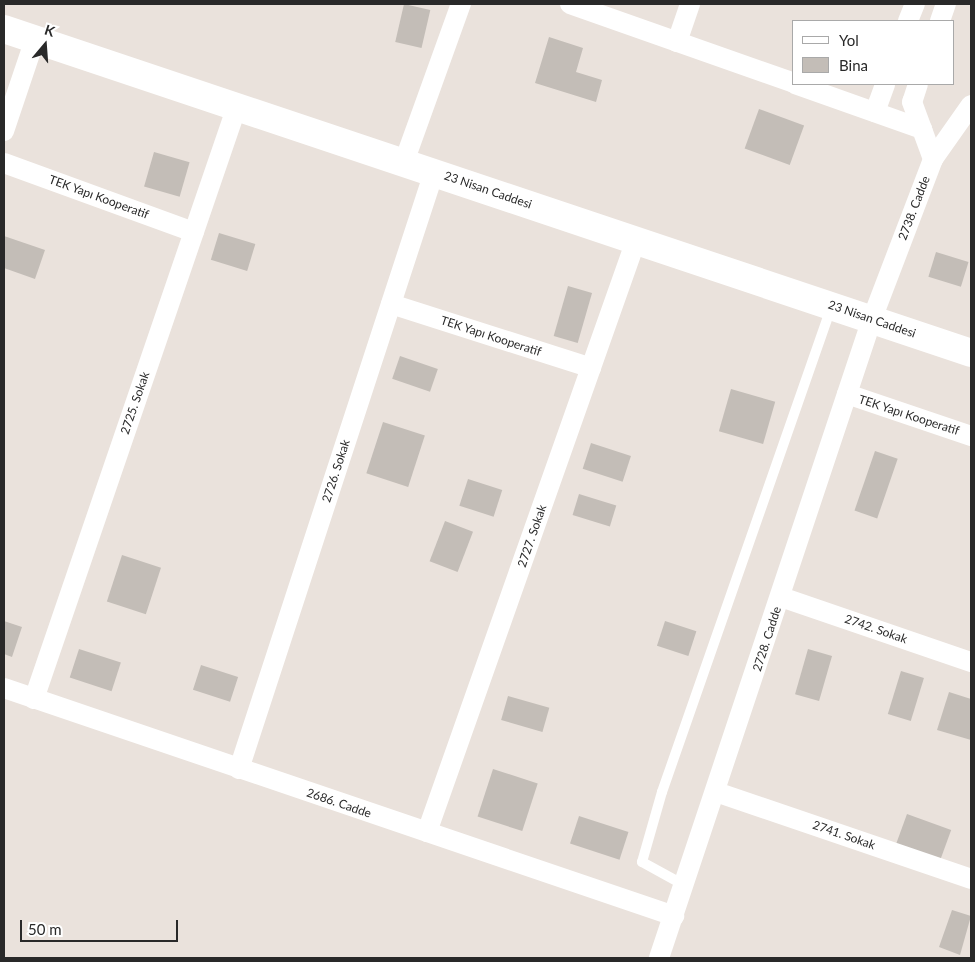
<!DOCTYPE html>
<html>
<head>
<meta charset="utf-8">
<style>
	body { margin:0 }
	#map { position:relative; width:975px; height:962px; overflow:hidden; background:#eae2dc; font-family:Lato,sans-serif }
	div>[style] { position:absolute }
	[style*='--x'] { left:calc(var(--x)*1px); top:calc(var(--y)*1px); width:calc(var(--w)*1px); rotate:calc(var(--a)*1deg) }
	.building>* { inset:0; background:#c3bdb7; transform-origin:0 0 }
	.service>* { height:10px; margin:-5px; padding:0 5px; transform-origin:5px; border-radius:5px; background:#fff }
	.minor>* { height:20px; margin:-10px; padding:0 10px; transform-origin:10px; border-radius:10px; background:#fff }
	.secondary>* { height:28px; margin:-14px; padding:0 14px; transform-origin:14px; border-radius:14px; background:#fff }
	span { translate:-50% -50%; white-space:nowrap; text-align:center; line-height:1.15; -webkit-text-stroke:4.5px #fff; paint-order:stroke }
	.street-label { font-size:12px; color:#292929 }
	.frame { position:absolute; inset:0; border:5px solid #292929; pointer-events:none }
	.legend { position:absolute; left:792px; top:20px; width:162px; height:65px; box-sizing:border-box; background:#fff; border:1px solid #a9a9a9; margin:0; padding:6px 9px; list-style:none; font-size:15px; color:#292929 }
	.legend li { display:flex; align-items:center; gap:10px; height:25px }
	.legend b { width:25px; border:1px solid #a9a9a9 }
	.north { position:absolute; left:20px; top:20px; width:50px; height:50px; -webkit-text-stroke:4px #fff; paint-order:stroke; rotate:18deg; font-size:14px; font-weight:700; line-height:20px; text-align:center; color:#292929 }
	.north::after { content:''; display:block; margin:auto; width:18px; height:22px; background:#292929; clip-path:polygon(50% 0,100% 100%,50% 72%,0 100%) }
	.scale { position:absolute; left:20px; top:920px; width:158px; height:22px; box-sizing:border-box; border:2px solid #292929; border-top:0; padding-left:6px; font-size:15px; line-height:18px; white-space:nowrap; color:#292929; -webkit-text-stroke:4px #fff; paint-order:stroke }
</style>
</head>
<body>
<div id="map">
	<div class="building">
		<div style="left:404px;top:4px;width:27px;height:39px;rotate:13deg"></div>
		<div style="clip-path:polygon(549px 37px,583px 48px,576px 72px,602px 80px,596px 102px,535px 83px)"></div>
		<div style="left:759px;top:109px;width:48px;height:42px;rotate:20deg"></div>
		<div style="left:154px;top:152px;width:37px;height:36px;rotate:16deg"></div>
		<div style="left:219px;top:233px;width:38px;height:28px;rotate:17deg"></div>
		<div style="clip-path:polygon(4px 236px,45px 250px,35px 279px,4px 268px)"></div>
		<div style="left:936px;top:252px;width:34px;height:26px;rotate:17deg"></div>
		<div style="left:568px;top:286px;width:25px;height:52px;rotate:16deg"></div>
		<div style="left:400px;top:356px;width:40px;height:24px;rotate:19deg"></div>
		<div style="left:731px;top:389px;width:46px;height:44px;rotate:16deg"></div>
		<div style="left:383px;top:422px;width:44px;height:54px;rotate:18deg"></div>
		<div style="left:591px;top:443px;width:42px;height:27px;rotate:18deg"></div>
		<div style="left:875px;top:451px;width:24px;height:63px;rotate:19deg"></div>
		<div style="left:468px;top:479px;width:36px;height:28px;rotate:18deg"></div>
		<div style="left:579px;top:494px;width:39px;height:22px;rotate:17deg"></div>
		<div style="left:445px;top:521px;width:30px;height:43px;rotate:21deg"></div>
		<div style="left:122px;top:555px;width:41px;height:49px;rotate:18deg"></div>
		<div style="clip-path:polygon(4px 621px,22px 627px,12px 657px,4px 654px)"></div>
		<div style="left:665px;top:621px;width:33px;height:26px;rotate:18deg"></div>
		<div style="left:79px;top:649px;width:44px;height:30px;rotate:18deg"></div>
		<div style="left:808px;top:649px;width:25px;height:47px;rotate:16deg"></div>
		<div style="left:201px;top:665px;width:39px;height:26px;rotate:18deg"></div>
		<div style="left:901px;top:671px;width:24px;height:45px;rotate:17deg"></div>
		<div style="clip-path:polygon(949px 692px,971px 699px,971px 740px,937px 730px)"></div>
		<div style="left:508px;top:696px;width:43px;height:25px;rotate:16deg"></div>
		<div style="left:493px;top:769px;width:47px;height:50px;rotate:18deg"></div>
		<div style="left:907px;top:814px;width:47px;height:34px;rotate:20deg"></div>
		<div style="left:579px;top:816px;width:52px;height:29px;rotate:18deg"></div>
		<div style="clip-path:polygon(952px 910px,971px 916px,960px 955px,939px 947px)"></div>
	</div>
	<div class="service">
		<div style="--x:684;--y:885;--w:48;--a:-151.3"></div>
		<div style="--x:642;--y:862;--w:73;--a:-74.1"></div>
		<div style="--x:662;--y:792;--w:513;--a:-70.75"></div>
	</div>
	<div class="minor">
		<div style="--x:570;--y:4;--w:238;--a:19.4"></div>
		<div style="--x:908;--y:21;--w:18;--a:-68"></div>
		<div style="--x:940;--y:21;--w:18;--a:-71"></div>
		<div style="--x:677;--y:42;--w:40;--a:-71.1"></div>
		<div style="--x:795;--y:84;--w:135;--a:19.5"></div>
		<div style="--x:918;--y:84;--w:19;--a:108"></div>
		<div style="--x:912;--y:102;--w:61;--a:69.8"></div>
		<div style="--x:875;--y:112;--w:30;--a:-70"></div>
		<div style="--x:4;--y:131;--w:97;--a:-71.4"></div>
		<div style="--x:404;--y:162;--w:168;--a:-70.2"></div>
		<div style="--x:4;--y:163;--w:202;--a:20"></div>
		<div style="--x:391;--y:304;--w:210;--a:17.7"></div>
		<div style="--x:847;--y:394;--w:131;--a:18.7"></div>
		<div style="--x:781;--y:597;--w:201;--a:18.9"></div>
		<div style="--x:4;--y:688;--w:708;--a:18.79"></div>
		<div style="--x:34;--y:699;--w:627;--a:-71.1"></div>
		<div style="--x:239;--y:769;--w:628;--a:-71.91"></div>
		<div style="--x:716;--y:792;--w:269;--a:18.8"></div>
		<div style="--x:427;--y:832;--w:628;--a:-70.55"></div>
		<div style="--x:659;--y:958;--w:674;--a:-71.57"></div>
		<div style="--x:872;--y:319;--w:171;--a:-69.1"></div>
		<div style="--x:933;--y:159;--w:66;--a:-54.9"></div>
	</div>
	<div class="secondary">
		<div style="--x:4;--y:29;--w:1020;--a:18.52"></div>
	</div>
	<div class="street-label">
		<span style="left:488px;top:190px;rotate:19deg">23 Nisan Caddesi</span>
		<span style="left:99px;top:197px;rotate:20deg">TEK Yapı Kooperatif</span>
		<span style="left:914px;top:208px;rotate:-69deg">2738. Cadde</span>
		<span style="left:872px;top:319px;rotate:19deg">23 Nisan Caddesi</span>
		<span style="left:491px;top:336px;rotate:18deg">TEK Yapı Kooperatif</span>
		<span style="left:135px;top:403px;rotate:-71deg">2725. Sokak</span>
		<span style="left:909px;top:415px;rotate:18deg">TEK Yapı Kooperatif</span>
		<span style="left:336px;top:471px;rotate:-72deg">2726. Sokak</span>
		<span style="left:532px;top:536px;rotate:-71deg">2727. Sokak</span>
		<span style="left:876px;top:629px;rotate:19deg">2742. Sokak</span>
		<span style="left:767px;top:639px;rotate:-72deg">2728. Cadde</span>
		<span style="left:339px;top:803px;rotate:19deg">2686. Cadde</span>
		<span style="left:844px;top:835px;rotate:19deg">2741. Sokak</span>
	</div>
	<div class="frame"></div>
	<ul class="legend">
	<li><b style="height:6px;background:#fff"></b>Yol</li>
	<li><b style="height:14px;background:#c3bdb7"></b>Bina</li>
	</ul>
	<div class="north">K</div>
	<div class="scale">50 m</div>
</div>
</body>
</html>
